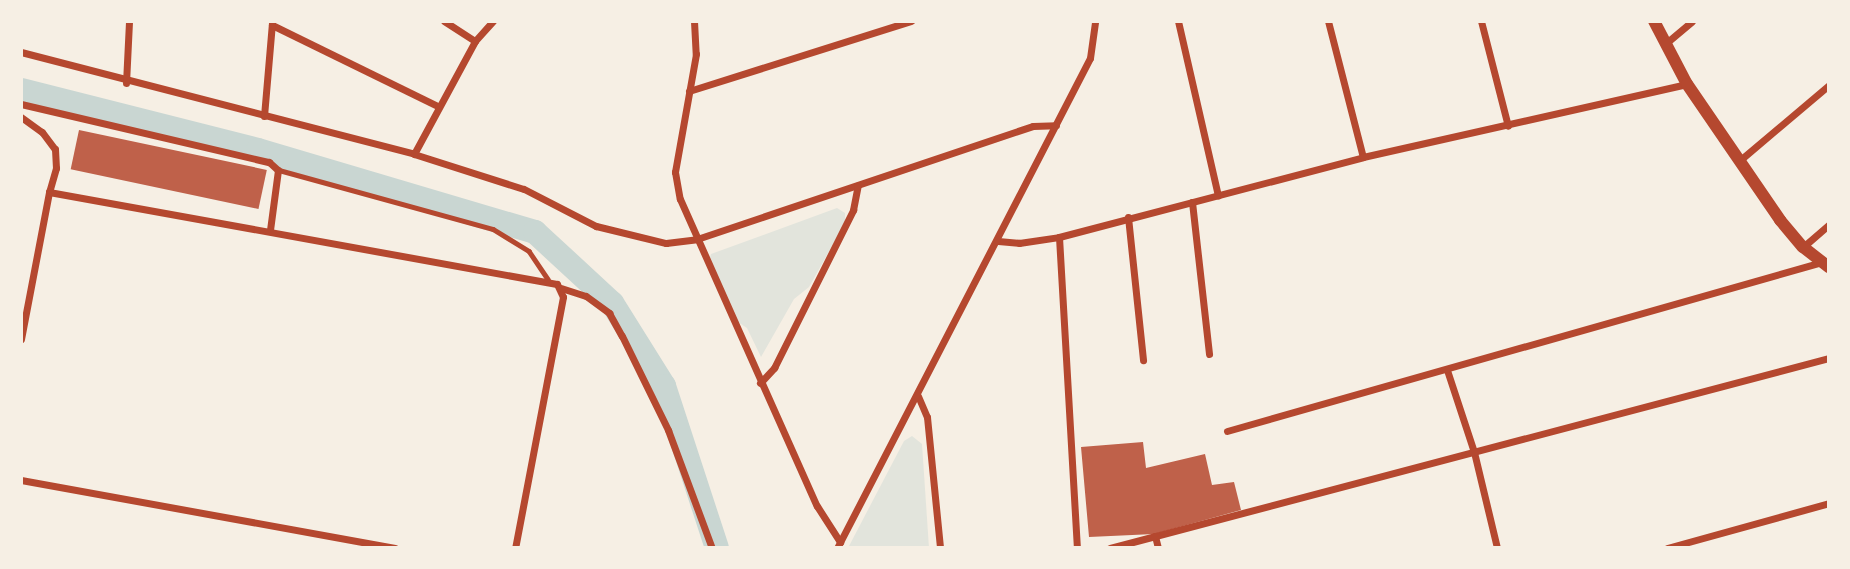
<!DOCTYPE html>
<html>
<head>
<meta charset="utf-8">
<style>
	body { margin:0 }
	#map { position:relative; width:1850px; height:569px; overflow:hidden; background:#f6efe4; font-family:"Fira Sans Condensed",sans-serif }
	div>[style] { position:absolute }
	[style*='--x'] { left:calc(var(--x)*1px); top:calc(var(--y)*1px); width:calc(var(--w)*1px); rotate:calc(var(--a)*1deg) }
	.green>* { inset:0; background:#e2e4dc }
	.river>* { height:24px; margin:-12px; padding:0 12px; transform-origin:12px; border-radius:12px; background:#c9d6d2 }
	.building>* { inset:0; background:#bf614a; transform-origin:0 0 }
	.service>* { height:4.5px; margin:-2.25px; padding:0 2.25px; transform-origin:2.25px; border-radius:2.25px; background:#b5482f }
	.minor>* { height:7px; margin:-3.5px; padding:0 3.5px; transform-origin:3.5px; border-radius:3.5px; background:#b5482f }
	.secondary>* { height:12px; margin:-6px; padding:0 6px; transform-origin:6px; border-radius:6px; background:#b5482f }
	span { translate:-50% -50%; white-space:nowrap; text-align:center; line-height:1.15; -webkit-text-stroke:6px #f6efe4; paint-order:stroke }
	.frame { position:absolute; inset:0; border:23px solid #f6efe4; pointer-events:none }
</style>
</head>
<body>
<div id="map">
	<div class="green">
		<div style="clip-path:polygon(837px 208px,845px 213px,845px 223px,809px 287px,794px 299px,761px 357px,747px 328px,738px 322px,709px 261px,711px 254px)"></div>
		<div style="clip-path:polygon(912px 436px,922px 444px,929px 548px,848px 548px,904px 441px)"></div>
	</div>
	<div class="river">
		<div style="--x:21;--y:90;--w:244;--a:14.2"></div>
		<div style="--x:258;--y:150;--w:289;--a:16.5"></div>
		<div style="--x:535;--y:232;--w:105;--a:42.7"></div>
		<div style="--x:612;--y:303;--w:98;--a:57.9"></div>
		<div style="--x:664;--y:386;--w:170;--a:71.9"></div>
	</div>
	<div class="building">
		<div style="left:79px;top:130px;width:192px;height:40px;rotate:12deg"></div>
		<div style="clip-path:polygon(1143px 442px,1146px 468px,1205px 454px,1212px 485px,1234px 482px,1241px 510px,1154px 534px,1089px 537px,1081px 447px)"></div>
	</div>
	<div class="service">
		<div style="--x:279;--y:170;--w:222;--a:15.4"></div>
		<div style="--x:493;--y:229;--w:42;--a:31.4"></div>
		<div style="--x:529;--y:251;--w:34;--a:56"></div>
	</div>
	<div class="minor">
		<div style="--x:444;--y:21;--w:37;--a:33"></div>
		<div style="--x:694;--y:21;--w:33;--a:87"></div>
		<div style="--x:696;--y:54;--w:120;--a:100.1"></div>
		<div style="--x:675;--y:172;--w:27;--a:80"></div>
		<div style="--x:680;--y:199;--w:336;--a:66"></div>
		<div style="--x:817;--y:506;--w:43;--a:57.4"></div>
		<div style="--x:1178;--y:21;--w:179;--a:77.1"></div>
		<div style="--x:1328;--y:21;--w:140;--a:75.6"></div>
		<div style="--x:1481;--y:21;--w:108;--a:75.6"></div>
		<div style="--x:272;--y:25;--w:184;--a:26.1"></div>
		<div style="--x:1665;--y:44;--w:35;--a:-40"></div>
		<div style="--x:21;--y:52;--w:406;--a:14.5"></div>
		<div style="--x:414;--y:154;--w:115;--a:17.7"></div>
		<div style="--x:524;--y:189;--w:81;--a:27.2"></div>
		<div style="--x:596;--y:226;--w:72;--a:13.7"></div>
		<div style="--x:666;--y:243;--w:31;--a:-7"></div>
		<div style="--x:697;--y:239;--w:354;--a:-18.6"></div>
		<div style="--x:1033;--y:126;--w:23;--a:-2"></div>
		<div style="--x:126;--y:83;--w:62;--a:-87.2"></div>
		<div style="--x:689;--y:91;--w:233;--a:-17.5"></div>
		<div style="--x:21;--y:104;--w:255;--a:13.2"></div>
		<div style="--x:269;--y:162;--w:12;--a:42"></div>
		<div style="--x:278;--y:170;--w:61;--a:97.6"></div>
		<div style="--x:264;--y:116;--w:94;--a:-85.1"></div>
		<div style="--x:21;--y:117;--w:26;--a:36"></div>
		<div style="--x:42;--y:132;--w:21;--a:53"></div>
		<div style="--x:55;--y:149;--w:19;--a:87"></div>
		<div style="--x:56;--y:168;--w:25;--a:106"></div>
		<div style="--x:49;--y:192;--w:516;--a:10.27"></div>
		<div style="--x:557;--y:284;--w:14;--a:65"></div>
		<div style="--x:563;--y:297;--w:256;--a:100.8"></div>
		<div style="--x:414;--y:154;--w:128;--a:-61.6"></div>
		<div style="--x:475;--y:41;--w:27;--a:-48"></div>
		<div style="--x:1739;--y:161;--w:118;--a:-40.2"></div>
		<div style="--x:1192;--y:202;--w:153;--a:83.6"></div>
		<div style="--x:1128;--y:217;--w:144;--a:84"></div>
		<div style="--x:1059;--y:237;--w:312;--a:86.7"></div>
		<div style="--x:998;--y:241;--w:21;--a:5"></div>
		<div style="--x:1019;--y:243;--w:40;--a:-8.5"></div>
		<div style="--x:1059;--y:237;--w:314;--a:-14.7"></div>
		<div style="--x:1363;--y:157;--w:332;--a:-12.7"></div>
		<div style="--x:1803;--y:247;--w:35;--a:-41"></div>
		<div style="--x:561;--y:288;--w:26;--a:18"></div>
		<div style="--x:586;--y:296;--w:29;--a:36"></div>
		<div style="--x:609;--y:313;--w:26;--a:61"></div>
		<div style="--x:622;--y:336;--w:105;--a:63.9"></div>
		<div style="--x:668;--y:430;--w:126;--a:69.6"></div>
		<div style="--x:21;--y:339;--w:150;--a:-79.2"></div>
		<div style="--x:1447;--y:370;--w:86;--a:71.8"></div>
		<div style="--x:1474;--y:452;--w:99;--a:76.5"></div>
		<div style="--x:760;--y:383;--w:21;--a:-47"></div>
		<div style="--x:774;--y:368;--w:177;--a:-63.4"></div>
		<div style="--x:853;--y:210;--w:25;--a:-79"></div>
		<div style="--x:918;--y:396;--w:23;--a:67"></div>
		<div style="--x:927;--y:417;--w:132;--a:84.3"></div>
		<div style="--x:1227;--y:431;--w:619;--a:-15.86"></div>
		<div style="--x:21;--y:480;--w:380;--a:10.3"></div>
		<div style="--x:1155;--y:536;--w:12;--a:76"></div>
		<div style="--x:837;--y:548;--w:551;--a:-62.69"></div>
		<div style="--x:1090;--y:58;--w:37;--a:-82"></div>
		<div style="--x:1110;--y:548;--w:744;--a:-14.8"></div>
		<div style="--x:1667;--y:548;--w:168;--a:-15.5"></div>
	</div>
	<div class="secondary">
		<div style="--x:1654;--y:21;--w:71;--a:62.4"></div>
		<div style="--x:1687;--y:84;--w:165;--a:55.6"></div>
		<div style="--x:1780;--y:220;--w:35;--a:50"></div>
		<div style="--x:1803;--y:247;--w:33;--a:38"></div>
	</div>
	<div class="frame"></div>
</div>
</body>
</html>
